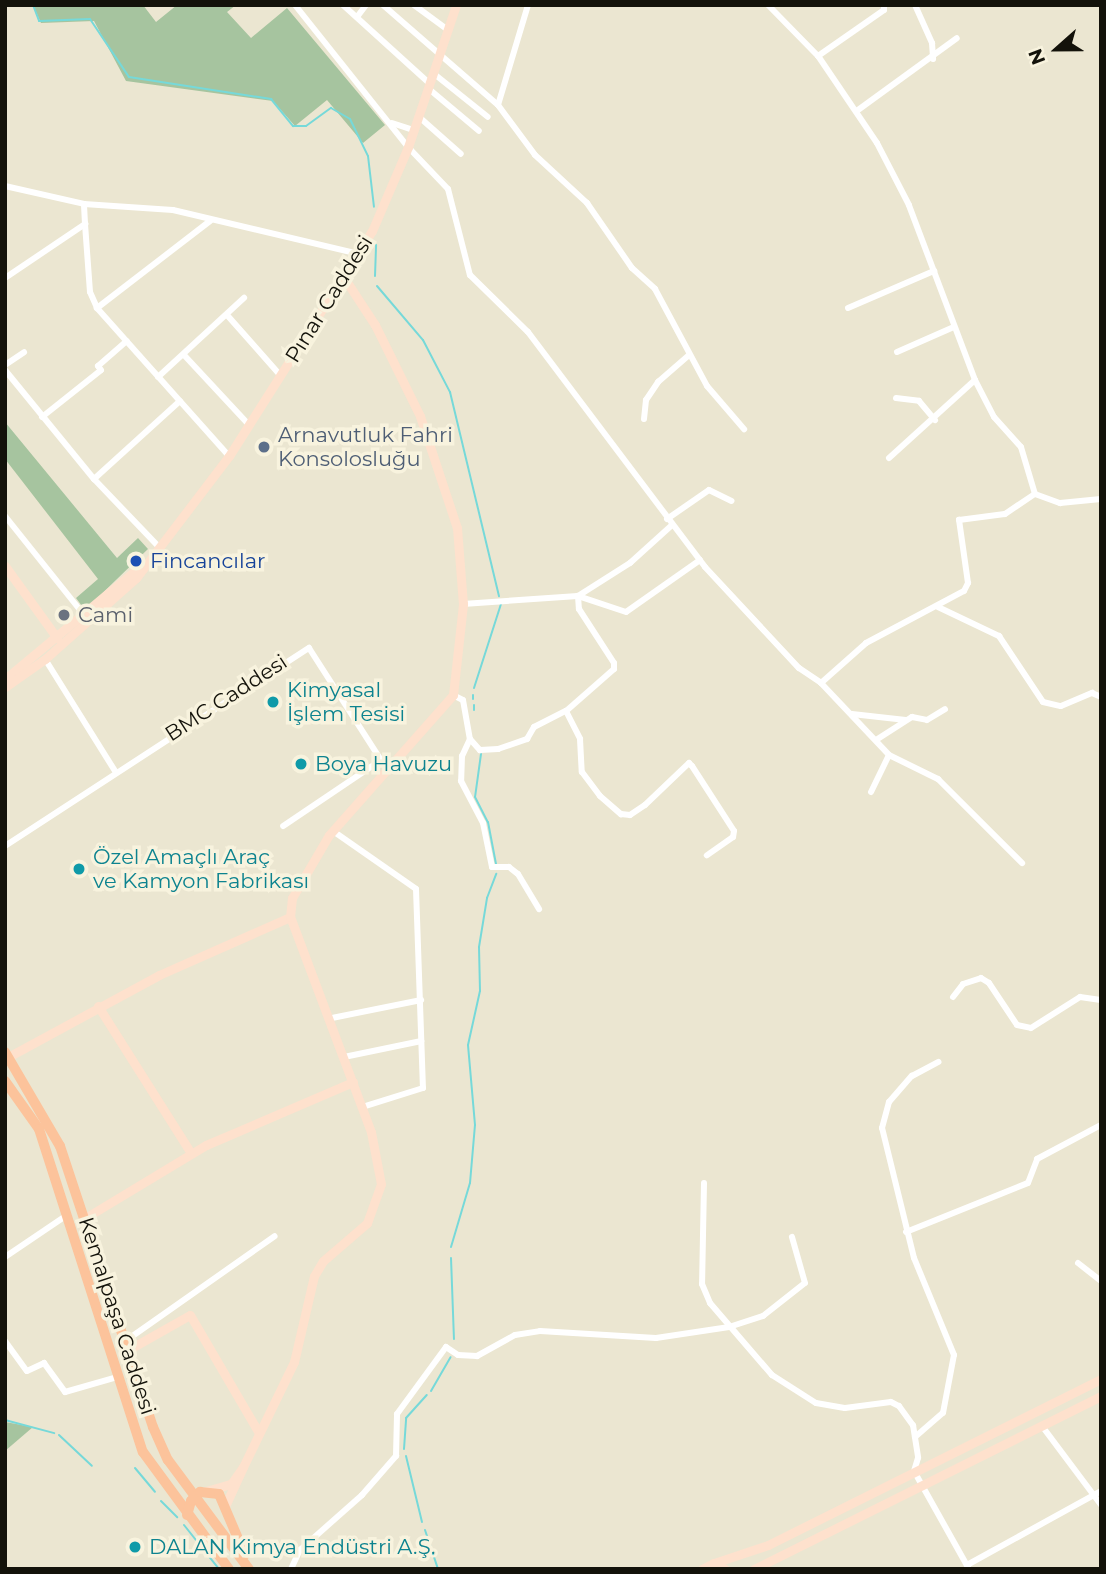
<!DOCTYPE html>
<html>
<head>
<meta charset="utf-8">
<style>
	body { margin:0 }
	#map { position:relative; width:1106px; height:1574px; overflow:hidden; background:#ebe6d1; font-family:Montserrat,sans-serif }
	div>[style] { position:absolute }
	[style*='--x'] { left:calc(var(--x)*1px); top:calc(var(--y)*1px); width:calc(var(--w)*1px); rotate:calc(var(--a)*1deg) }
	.green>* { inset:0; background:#a6c49f }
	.stream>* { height:2px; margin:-1px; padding:0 1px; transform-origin:1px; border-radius:1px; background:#76d9d9 }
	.street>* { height:6px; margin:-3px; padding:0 3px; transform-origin:3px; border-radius:3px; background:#fff }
	.secondary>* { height:9px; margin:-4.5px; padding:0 4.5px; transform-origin:4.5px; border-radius:4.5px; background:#fee1cd }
	.primary>* { height:10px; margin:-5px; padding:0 5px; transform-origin:5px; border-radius:5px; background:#fcc39b }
	.dots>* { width:19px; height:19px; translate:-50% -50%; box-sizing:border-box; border:4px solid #f8f3de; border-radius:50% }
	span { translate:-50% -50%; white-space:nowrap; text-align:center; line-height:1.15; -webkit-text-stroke:7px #f8f3de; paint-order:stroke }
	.street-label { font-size:21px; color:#13120a }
	.service-label { font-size:21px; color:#4e5e75 }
	.left { translate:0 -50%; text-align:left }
	.transit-label { font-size:21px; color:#164399 }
	.worship-label { font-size:21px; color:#5b616d }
	.culture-label { font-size:21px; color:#0d838f }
	.frame { position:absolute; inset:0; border:7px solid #13120a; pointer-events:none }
	.north { position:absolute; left:1022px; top:14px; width:70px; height:70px; -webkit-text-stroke:5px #f8f3de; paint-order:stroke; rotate:249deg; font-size:19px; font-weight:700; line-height:28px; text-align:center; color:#13120a }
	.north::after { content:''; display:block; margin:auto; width:24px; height:32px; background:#13120a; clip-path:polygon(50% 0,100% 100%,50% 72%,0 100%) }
</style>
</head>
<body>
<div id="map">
	<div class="green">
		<div style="clip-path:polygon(33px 5px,143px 5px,156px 22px,177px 5px,236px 5px,227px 12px,251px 38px,287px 8px,385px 125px,363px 143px,327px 100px,295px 126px,273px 101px,126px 81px,94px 21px,41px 23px)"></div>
		<div style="clip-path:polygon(5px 422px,117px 558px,138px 538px,148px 549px,85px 610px,76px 598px,98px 579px,5px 459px)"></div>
		<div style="clip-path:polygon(5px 1422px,33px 1427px,5px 1451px)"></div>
	</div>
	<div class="stream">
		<div style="--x:33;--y:5;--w:17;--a:69"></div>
		<div style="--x:39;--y:21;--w:51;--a:-2.2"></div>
		<div style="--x:90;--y:19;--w:70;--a:56.1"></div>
		<div style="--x:129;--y:77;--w:144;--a:8.8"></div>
		<div style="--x:271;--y:99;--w:35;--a:51"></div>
		<div style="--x:293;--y:126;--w:13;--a:0"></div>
		<div style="--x:306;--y:126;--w:31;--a:-36"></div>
		<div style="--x:331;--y:108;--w:22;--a:30"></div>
		<div style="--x:350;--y:119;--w:41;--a:64.1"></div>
		<div style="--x:368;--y:156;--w:51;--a:83.3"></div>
		<div style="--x:375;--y:276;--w:31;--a:-88"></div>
		<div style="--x:377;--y:286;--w:71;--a:49.6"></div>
		<div style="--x:423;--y:340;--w:59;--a:62.6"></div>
		<div style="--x:450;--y:392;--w:210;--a:76.5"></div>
		<div style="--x:474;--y:688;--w:88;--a:-72.2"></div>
		<div style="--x:473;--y:695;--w:4;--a:90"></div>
		<div style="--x:474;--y:705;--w:5;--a:90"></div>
		<div style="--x:481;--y:754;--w:43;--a:97.9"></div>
		<div style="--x:475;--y:797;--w:28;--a:63"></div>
		<div style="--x:488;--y:822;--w:43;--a:79.2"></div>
		<div style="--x:451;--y:1247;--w:67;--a:-73.5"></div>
		<div style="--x:470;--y:1183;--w:58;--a:-85.1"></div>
		<div style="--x:475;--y:1125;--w:80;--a:-95"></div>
		<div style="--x:468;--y:1045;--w:55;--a:-77.5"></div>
		<div style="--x:480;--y:991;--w:44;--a:-91.3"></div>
		<div style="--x:479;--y:947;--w:50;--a:-80.7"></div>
		<div style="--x:487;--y:898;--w:26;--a:-69"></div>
		<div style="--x:451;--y:1258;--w:81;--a:87.9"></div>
		<div style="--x:431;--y:1391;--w:39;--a:-60"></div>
		<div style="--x:5;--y:1420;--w:51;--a:14.9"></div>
		<div style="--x:59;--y:1435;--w:45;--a:43.2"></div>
		<div style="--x:404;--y:1449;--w:31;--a:-86"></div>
		<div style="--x:406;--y:1418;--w:31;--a:-48"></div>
		<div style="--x:406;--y:1456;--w:68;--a:76.4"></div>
		<div style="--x:135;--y:1468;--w:31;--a:50"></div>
		<div style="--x:161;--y:1501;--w:23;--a:45"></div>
		<div style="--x:184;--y:1525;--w:56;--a:51.5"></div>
		<div style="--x:425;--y:1530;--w:41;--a:71.6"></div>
	</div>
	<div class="street">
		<div style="--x:295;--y:5;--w:181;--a:51.5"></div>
		<div style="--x:408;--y:147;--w:58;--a:46.4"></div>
		<div style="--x:448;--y:189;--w:89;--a:75.7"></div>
		<div style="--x:470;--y:275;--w:81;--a:44.5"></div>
		<div style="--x:528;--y:332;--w:294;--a:53"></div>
		<div style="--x:705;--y:567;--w:138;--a:47.1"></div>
		<div style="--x:799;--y:668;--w:27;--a:34"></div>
		<div style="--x:821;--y:683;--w:60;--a:-41.6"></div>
		<div style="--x:866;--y:643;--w:111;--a:-28"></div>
		<div style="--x:964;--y:591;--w:9;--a:-63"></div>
		<div style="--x:968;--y:583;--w:64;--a:-98.1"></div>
		<div style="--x:959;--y:520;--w:46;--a:-7.4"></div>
		<div style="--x:1005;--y:514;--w:36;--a:-34"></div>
		<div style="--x:1035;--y:494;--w:49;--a:-106.6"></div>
		<div style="--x:1021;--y:447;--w:40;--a:-132"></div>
		<div style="--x:994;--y:417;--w:42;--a:-117.2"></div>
		<div style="--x:975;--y:380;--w:187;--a:-110.7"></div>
		<div style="--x:909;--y:205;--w:70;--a:-117.3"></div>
		<div style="--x:877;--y:143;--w:105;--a:-124.1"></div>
		<div style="--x:818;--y:56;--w:71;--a:-134.4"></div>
		<div style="--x:343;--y:5;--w:118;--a:42.2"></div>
		<div style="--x:383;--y:5;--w:152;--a:41"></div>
		<div style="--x:498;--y:105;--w:62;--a:53.5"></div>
		<div style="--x:535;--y:155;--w:71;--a:42.7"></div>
		<div style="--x:587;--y:203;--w:79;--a:55.3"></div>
		<div style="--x:632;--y:268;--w:31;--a:42"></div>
		<div style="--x:655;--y:289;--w:110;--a:61.8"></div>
		<div style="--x:707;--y:386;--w:57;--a:49.3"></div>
		<div style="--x:414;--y:5;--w:42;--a:36.3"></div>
		<div style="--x:915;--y:5;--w:42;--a:65.9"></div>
		<div style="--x:932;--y:43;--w:16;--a:86"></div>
		<div style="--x:357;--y:17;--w:15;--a:-53"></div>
		<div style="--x:818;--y:56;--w:80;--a:-34.9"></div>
		<div style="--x:884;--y:10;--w:5;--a:-90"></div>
		<div style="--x:433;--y:73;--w:70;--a:38.7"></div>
		<div style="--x:429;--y:89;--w:65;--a:40"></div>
		<div style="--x:498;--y:105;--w:104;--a:-73.3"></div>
		<div style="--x:858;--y:110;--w:122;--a:-36"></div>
		<div style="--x:418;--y:116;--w:57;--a:41.5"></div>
		<div style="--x:392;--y:123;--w:22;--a:18"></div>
		<div style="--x:5;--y:186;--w:81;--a:12.8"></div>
		<div style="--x:84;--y:204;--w:89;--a:3.9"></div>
		<div style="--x:173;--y:210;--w:191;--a:13.3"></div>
		<div style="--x:210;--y:221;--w:143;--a:142.4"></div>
		<div style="--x:97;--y:308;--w:198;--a:48.3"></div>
		<div style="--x:85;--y:224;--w:68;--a:85.8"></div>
		<div style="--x:90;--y:292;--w:17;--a:66"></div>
		<div style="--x:5;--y:278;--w:97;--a:-34"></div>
		<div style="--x:85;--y:224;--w:20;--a:-93"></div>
		<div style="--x:848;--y:308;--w:94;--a:-23.3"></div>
		<div style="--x:227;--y:315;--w:81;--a:48.5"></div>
		<div style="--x:897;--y:352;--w:62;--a:-23.7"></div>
		<div style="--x:184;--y:355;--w:96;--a:47.1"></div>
		<div style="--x:5;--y:365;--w:23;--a:-34"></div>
		<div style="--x:5;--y:370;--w:141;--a:50.8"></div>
		<div style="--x:94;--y:479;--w:97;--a:46.3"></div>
		<div style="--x:158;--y:377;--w:117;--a:-42.6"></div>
		<div style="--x:896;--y:398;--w:23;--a:7"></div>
		<div style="--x:919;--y:401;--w:25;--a:50"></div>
		<div style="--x:42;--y:417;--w:75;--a:-38.5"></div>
		<div style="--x:101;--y:370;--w:5;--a:-127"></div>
		<div style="--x:98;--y:366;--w:38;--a:-41"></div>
		<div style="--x:644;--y:419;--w:19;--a:-84"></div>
		<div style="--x:646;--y:400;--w:22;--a:-56"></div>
		<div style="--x:658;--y:382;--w:40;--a:-41"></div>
		<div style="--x:889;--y:458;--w:116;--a:-42.2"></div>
		<div style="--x:94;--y:479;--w:116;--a:-42.2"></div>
		<div style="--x:1035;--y:494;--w:27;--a:20"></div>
		<div style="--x:1060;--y:503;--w:41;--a:-5.6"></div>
		<div style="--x:5;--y:516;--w:127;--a:51.4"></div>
		<div style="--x:667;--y:519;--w:51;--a:-34.6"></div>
		<div style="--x:709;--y:490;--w:25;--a:26"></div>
		<div style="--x:700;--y:560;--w:90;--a:144.9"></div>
		<div style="--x:626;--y:612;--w:51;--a:-161.6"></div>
		<div style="--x:578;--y:596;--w:13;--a:86"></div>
		<div style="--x:579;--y:609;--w:64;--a:57.1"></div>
		<div style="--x:614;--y:663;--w:6;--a:90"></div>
		<div style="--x:614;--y:669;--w:64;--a:138.8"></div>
		<div style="--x:566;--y:711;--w:31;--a:63"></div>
		<div style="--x:580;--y:739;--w:33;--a:87"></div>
		<div style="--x:582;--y:772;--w:30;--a:53"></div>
		<div style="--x:600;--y:796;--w:28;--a:41"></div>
		<div style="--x:621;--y:814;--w:9;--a:6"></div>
		<div style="--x:630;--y:815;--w:18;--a:-34"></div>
		<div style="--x:645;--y:805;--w:61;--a:-43.7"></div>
		<div style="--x:689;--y:763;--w:4;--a:45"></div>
		<div style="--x:692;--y:766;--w:77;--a:57.1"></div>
		<div style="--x:734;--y:831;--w:6;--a:99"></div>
		<div style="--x:733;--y:837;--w:32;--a:145"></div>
		<div style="--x:463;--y:604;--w:115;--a:-4"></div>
		<div style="--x:578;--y:596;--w:62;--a:-32.4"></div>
		<div style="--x:630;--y:563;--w:57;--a:-42.1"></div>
		<div style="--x:938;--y:607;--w:68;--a:25.4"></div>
		<div style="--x:999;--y:636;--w:79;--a:56.3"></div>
		<div style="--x:1043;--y:702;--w:18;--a:13"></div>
		<div style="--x:1061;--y:706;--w:34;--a:-23"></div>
		<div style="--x:1092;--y:693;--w:10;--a:24"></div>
		<div style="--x:45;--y:659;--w:132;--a:58"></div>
		<div style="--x:821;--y:683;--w:99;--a:46.6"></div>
		<div style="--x:889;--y:755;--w:55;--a:26.1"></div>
		<div style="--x:938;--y:779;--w:119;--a:45"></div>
		<div style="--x:453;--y:695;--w:11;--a:27"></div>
		<div style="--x:463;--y:700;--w:40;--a:80"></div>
		<div style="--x:470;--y:739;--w:19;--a:115"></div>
		<div style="--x:462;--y:756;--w:25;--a:92"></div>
		<div style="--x:461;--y:781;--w:47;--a:62.4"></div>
		<div style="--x:483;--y:823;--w:45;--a:78.4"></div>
		<div style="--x:492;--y:867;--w:17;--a:0"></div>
		<div style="--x:509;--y:867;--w:11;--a:38"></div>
		<div style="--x:518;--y:874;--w:41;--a:59"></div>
		<div style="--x:852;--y:714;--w:54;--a:6.3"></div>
		<div style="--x:470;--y:739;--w:15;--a:48"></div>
		<div style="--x:480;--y:750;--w:18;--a:-3"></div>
		<div style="--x:498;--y:749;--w:31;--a:-19"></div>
		<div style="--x:527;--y:739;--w:14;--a:-60"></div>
		<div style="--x:534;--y:727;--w:36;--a:-27"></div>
		<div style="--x:876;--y:740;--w:43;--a:-32.6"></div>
		<div style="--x:912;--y:717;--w:15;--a:11"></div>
		<div style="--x:927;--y:720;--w:21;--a:-31"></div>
		<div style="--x:871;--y:792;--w:41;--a:-64.1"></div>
		<div style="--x:333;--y:831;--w:101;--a:34.9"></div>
		<div style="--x:416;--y:889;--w:199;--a:88"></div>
		<div style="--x:423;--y:1088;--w:64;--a:162.7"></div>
		<div style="--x:5;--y:846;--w:363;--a:-33.1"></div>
		<div style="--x:309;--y:648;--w:133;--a:57.3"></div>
		<div style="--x:381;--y:760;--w:118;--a:146"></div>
		<div style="--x:953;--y:997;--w:16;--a:-52"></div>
		<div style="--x:963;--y:984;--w:19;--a:-18"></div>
		<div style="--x:981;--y:978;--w:9;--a:32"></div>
		<div style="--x:989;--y:983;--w:50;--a:56.3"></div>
		<div style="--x:1017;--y:1025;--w:14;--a:12"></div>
		<div style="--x:1031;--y:1028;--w:58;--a:-32.3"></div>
		<div style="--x:1080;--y:997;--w:21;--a:8"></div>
		<div style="--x:332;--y:1018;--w:91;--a:-11.4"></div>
		<div style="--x:344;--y:1057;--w:79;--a:-11.7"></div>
		<div style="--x:704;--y:1183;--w:101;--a:91.1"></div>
		<div style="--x:702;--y:1284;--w:21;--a:67"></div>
		<div style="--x:710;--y:1303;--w:95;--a:49.3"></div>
		<div style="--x:772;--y:1375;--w:52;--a:32.5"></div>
		<div style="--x:816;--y:1403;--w:29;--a:10"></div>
		<div style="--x:845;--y:1408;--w:46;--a:-7.4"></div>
		<div style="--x:891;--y:1402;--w:9;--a:27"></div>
		<div style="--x:899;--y:1406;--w:24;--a:54"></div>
		<div style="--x:913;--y:1425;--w:33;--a:81"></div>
		<div style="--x:918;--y:1458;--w:14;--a:107"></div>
		<div style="--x:914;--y:1471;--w:112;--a:60.7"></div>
		<div style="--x:906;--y:1232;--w:131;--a:-21.9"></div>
		<div style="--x:1028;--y:1183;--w:26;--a:-69"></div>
		<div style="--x:1037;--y:1159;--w:72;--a:-28"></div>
		<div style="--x:5;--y:1257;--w:75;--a:-34.1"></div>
		<div style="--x:1078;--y:1263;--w:29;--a:38"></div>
		<div style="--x:5;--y:1341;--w:37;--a:54"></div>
		<div style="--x:27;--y:1371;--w:19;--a:-25"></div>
		<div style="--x:44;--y:1363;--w:36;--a:54"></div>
		<div style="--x:65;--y:1392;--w:54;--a:-16.1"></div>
		<div style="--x:124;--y:1342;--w:184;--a:-35.1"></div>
		<div style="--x:1042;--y:1426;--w:99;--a:53.2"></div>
		<div style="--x:915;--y:1437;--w:37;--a:-41"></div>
		<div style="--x:943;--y:1413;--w:59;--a:-79.3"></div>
		<div style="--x:954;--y:1355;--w:105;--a:-112.4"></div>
		<div style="--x:914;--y:1258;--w:134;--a:-103.8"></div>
		<div style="--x:882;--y:1128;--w:27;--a:-75"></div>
		<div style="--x:889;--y:1102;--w:35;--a:-49"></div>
		<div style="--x:912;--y:1076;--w:30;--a:-28"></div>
		<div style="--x:967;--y:1565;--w:153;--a:-28.9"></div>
		<div style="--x:291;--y:1569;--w:21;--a:-65"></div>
		<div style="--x:300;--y:1550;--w:83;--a:-41.6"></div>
		<div style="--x:362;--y:1495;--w:52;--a:-48.9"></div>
		<div style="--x:396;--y:1456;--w:42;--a:-88.6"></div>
		<div style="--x:397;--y:1414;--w:83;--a:-53.8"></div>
		<div style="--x:446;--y:1347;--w:14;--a:34"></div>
		<div style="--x:458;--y:1355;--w:19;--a:3"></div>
		<div style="--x:477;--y:1356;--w:43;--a:-28.9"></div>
		<div style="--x:515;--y:1335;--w:25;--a:-9"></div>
		<div style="--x:540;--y:1331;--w:116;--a:3.5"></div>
		<div style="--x:656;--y:1338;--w:74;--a:-8.6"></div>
		<div style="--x:729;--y:1327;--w:36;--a:-18"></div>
		<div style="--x:763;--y:1316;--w:53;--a:-38.2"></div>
		<div style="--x:805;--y:1283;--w:48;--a:-105.8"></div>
	</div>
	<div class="secondary">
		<div style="--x:5;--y:566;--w:89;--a:54.2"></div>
		<div style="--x:5;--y:679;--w:180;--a:-39.8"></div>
		<div style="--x:5;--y:687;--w:49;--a:-35"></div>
		<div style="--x:45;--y:659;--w:122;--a:-41.7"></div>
		<div style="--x:136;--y:578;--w:153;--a:-52.7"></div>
		<div style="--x:229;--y:456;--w:267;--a:-57.6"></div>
		<div style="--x:372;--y:231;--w:91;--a:-66.8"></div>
		<div style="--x:408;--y:147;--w:150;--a:-71.3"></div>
		<div style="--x:98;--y:1006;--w:174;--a:57.7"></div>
		<div style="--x:8;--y:1057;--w:172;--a:-28.5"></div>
		<div style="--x:159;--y:975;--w:143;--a:-23.9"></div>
		<div style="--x:85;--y:1218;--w:141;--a:-31.1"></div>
		<div style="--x:206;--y:1145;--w:160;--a:-23.2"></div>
		<div style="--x:126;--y:1351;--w:73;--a:-29.4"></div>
		<div style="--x:190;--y:1315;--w:137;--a:59.7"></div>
		<div style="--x:243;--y:1467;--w:117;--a:-64.1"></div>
		<div style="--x:294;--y:1362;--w:88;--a:-76.9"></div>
		<div style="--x:314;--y:1276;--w:17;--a:-59"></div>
		<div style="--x:323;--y:1261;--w:58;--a:-40.8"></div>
		<div style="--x:367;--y:1223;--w:41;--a:-70.3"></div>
		<div style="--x:381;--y:1184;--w:53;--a:-100.9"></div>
		<div style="--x:371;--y:1132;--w:230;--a:-110.6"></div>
		<div style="--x:290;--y:917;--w:19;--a:-84"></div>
		<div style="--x:292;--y:898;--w:73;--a:-59.6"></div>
		<div style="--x:329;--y:835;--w:187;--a:-48.5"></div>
		<div style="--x:453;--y:695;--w:92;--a:-83.7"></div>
		<div style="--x:463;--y:604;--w:76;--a:-94.5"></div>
		<div style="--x:457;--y:528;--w:118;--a:-108.3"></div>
		<div style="--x:420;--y:416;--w:102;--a:-116.3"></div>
		<div style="--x:375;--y:325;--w:55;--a:-123.1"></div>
		<div style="--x:206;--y:1491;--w:26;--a:-16"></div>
		<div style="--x:231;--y:1484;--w:21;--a:-55"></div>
		<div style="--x:243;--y:1467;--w:41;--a:114.7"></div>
		<div style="--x:714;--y:1563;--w:57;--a:-18.4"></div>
		<div style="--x:768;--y:1545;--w:372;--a:-26.5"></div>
		<div style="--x:702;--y:1569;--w:13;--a:-27"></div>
		<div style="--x:714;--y:1563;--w:13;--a:29"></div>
		<div style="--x:754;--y:1569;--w:388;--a:-26.5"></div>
	</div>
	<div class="primary">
		<div style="--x:5;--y:1052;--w:109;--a:59.7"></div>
		<div style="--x:60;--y:1146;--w:296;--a:71.7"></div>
		<div style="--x:153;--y:1427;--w:36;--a:66"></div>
		<div style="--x:168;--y:1460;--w:136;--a:53.4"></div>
		<div style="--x:5;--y:1081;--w:59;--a:54.7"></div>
		<div style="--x:39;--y:1129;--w:339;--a:72.2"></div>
		<div style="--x:143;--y:1452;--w:145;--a:53.7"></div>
		<div style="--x:187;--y:1515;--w:15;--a:-74"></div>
		<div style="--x:191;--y:1501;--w:13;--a:-45"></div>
		<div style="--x:200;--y:1492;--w:19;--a:6"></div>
		<div style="--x:219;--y:1494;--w:66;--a:66.9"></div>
	</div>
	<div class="dots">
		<div style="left:264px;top:447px;background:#5c6f8a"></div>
		<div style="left:136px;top:561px;background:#1a4fb4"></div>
		<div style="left:64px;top:615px;background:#6b7280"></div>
		<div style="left:273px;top:702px;background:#0f9aa8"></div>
		<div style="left:301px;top:764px;background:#0f9aa8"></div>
		<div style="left:79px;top:869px;background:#0f9aa8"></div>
		<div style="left:135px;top:1547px;background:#0f9aa8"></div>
	</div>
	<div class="street-label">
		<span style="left:329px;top:299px;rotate:-58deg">Pınar Caddesi</span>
		<span style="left:226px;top:698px;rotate:-33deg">BMC Caddesi</span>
		<span style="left:117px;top:1316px;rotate:72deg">Kemalpaşa Caddesi</span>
	</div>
	<div class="service-label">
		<span class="left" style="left:278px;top:447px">Arnavutluk Fahri<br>Konsolosluğu</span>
	</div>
	<div class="transit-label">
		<span class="left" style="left:150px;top:561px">Fincancılar</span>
	</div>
	<div class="worship-label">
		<span class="left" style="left:78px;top:615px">Cami</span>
	</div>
	<div class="culture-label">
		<span class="left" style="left:287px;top:702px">Kimyasal<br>İşlem Tesisi</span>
		<span class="left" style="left:315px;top:764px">Boya Havuzu</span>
		<span class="left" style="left:93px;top:869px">Özel Amaçlı Araç<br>ve Kamyon Fabrikası</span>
		<span class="left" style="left:149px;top:1547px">DALAN Kimya Endüstri A.Ş.</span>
	</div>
	<div class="frame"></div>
	<div class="north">N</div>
</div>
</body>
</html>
